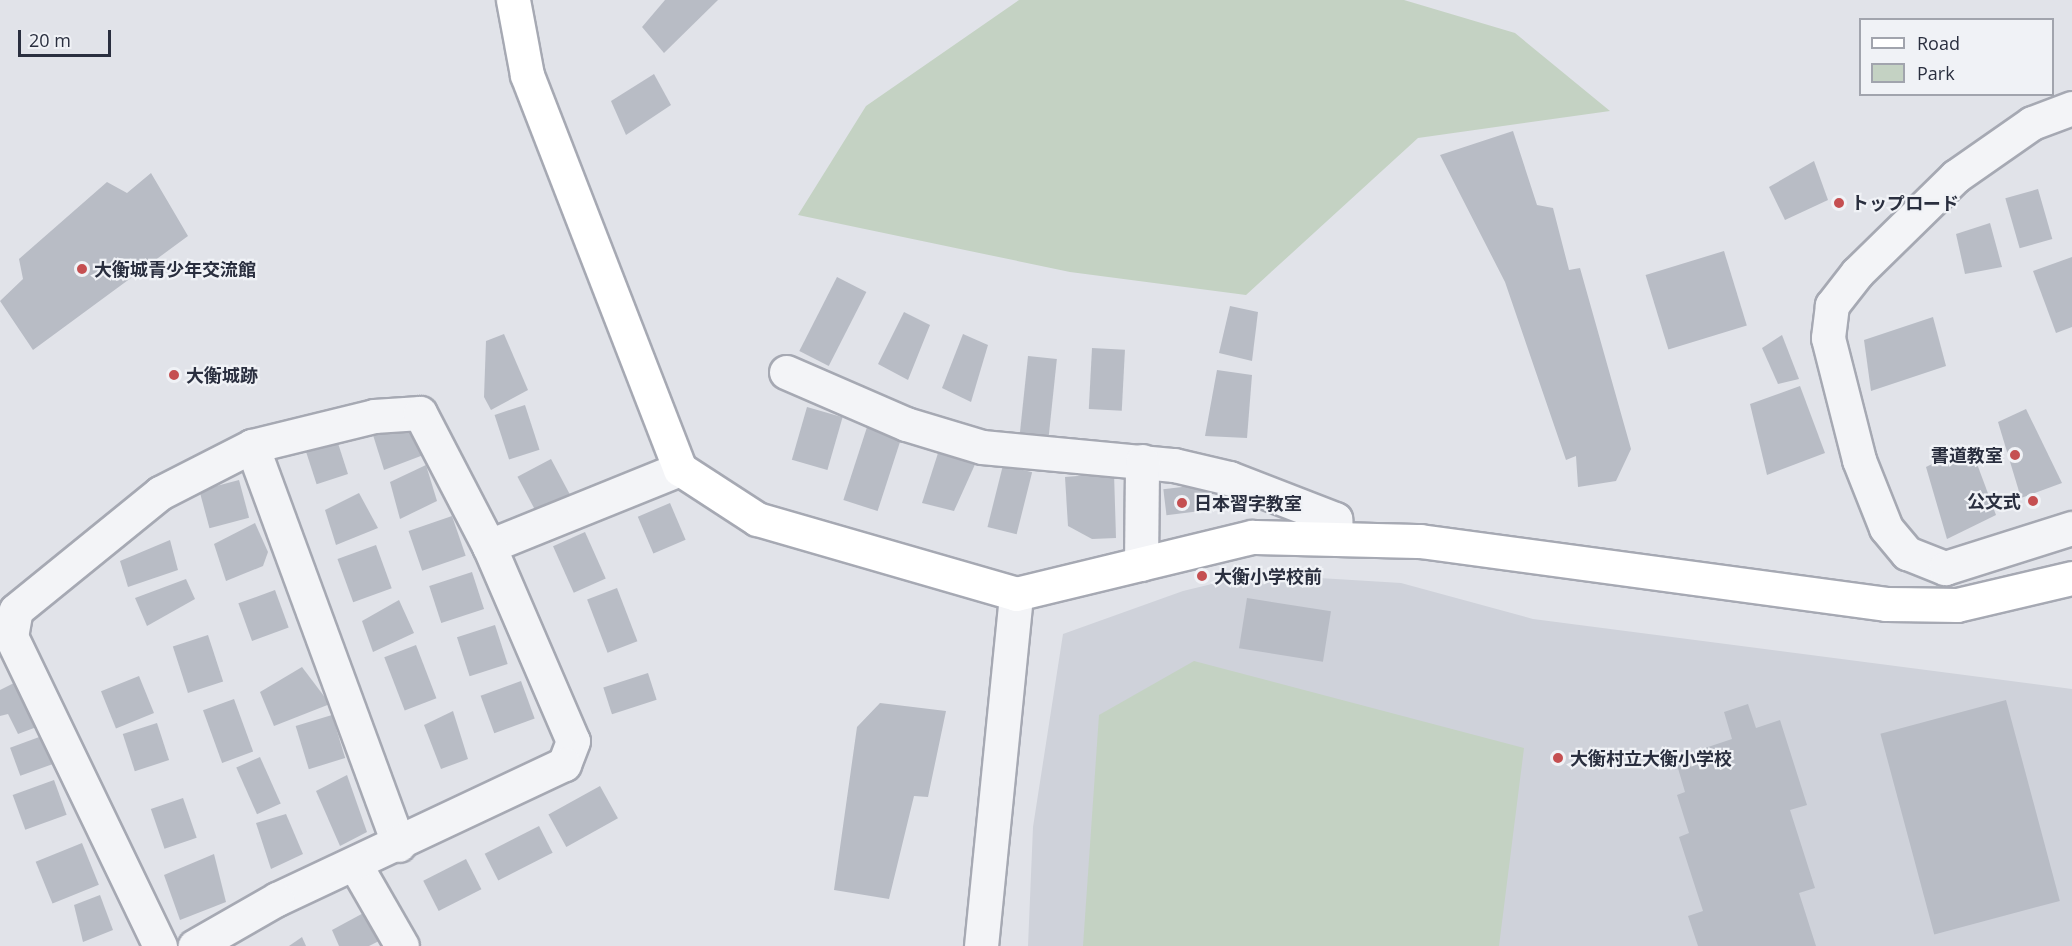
<!DOCTYPE html>
<html>
<head>
<meta charset="utf-8">
<style>
	body { margin:0 }
	#map { position:relative; width:2072px; height:946px; overflow:hidden; background:#e1e3e9; font-family:"Open Sans","Noto Sans JP",sans-serif }
	div>[style] { position:absolute }
	[style*='--x'] { left:calc(var(--x)*1px); top:calc(var(--y)*1px); width:calc(var(--w)*1px); rotate:calc(var(--a)*1deg) }
	.built>* { inset:0; background:#cfd2da }
	.green>* { inset:0; background:#c4d2c3 }
	.building>* { inset:0; background:#b8bcc5; transform-origin:0 0 }
	.roads { filter:drop-shadow(2px 0 #a6a9b3) drop-shadow(-2px 0 #a6a9b3) drop-shadow(0 2px #a6a9b3) drop-shadow(0 -2px #a6a9b3) }
	.street>* { height:33px; margin:-16.5px; padding:0 16.5px; transform-origin:16.5px; border-radius:16.5px; background:#f3f4f7 }
	.secondary>* { height:33px; margin:-16.5px; padding:0 16.5px; transform-origin:16.5px; border-radius:16.5px; background:#fff }
	.dots>* { width:16px; height:16px; translate:-50% -50%; box-sizing:border-box; border:3px solid #f0f2f6; border-radius:50% }
	span { translate:-50% -50%; white-space:nowrap; text-align:center; line-height:1.15; -webkit-text-stroke:4.5px #f0f2f6; paint-order:stroke }
	.poi-label { font-size:18px; color:#2a2f3f; font-weight:700 }
	.left { translate:0 -50%; text-align:left }
	.right { translate:-100% -50%; text-align:right }
	.legend { position:absolute; left:1859px; top:18px; width:195px; height:78px; box-sizing:border-box; background:#f0f2f6; border:2px solid #a1a4ad; margin:0; padding:8px 10px; list-style:none; font-size:18px; color:#2a2f3f }
	.legend li { display:flex; align-items:center; gap:12px; height:30px }
	.legend b { width:30px; border:2px solid #a1a4ad }
	.scale { position:absolute; left:18px; top:30px; width:93px; height:27px; box-sizing:border-box; border:3px solid #2a2f3f; border-top:0; padding-left:8px; font-size:18px; line-height:21px; white-space:nowrap; color:#2a2f3f; -webkit-text-stroke:4px #f0f2f6; paint-order:stroke }
</style>
</head>
<body>
<div id="map">
	<div class="built">
		<div style="clip-path:polygon(1253px 574px,1401px 583px,1533px 619px,2072px 689px,2072px 946px,1028px 946px,1033px 827px,1063px 634px,1183px 591px)"></div>
	</div>
	<div class="green">
		<div style="clip-path:polygon(1019px 0,1404px 0,1515px 33px,1610px 111px,1418px 138px,1246px 295px,1070px 272px,798px 215px,866px 106px)"></div>
		<div style="clip-path:polygon(1194px 661px,1524px 748px,1499px 946px,1083px 946px,1099px 715px)"></div>
	</div>
	<div class="building">
		<div style="clip-path:polygon(665px 0,718px 0,664px 53px,642px 27px)"></div>
		<div style="clip-path:polygon(654px 74px,671px 105px,626px 135px,611px 101px)"></div>
		<div style="clip-path:polygon(1513px 131px,1537px 205px,1553px 208px,1569px 270px,1580px 268px,1631px 449px,1616px 481px,1578px 487px,1576px 456px,1566px 460px,1505px 282px,1440px 155px)"></div>
		<div style="clip-path:polygon(1814px 161px,1828px 200px,1785px 220px,1769px 187px)"></div>
		<div style="clip-path:polygon(151px 173px,188px 236px,33px 350px,0 301px,23px 279px,19px 259px,107px 182px,127px 193px)"></div>
		<div style="left:2038px;top:189px;width:52px;height:34px;rotate:74deg"></div>
		<div style="clip-path:polygon(1990px 223px,2002px 267px,1965px 274px,1956px 234px)"></div>
		<div style="left:1724px;top:251px;width:78px;height:82px;rotate:73deg"></div>
		<div style="clip-path:polygon(2072px 257px,2072px 327px,2056px 333px,2033px 271px)"></div>
		<div style="left:837px;top:277px;width:33px;height:83px;rotate:27deg"></div>
		<div style="clip-path:polygon(1230px 306px,1258px 312px,1252px 361px,1219px 353px)"></div>
		<div style="clip-path:polygon(904px 312px,930px 325px,908px 380px,878px 364px)"></div>
		<div style="clip-path:polygon(1933px 317px,1946px 366px,1871px 391px,1864px 340px)"></div>
		<div style="clip-path:polygon(504px 334px,528px 390px,491px 410px,484px 397px,486px 341px)"></div>
		<div style="clip-path:polygon(963px 334px,988px 345px,971px 402px,942px 388px)"></div>
		<div style="clip-path:polygon(1782px 335px,1799px 379px,1778px 384px,1762px 348px)"></div>
		<div style="left:1092px;top:348px;width:33px;height:61px;rotate:3deg"></div>
		<div style="left:1028px;top:356px;width:29px;height:78px;rotate:6deg"></div>
		<div style="clip-path:polygon(1217px 370px,1252px 375px,1247px 438px,1205px 436px)"></div>
		<div style="clip-path:polygon(1800px 386px,1825px 453px,1767px 475px,1750px 404px)"></div>
		<div style="left:525px;top:405px;width:47px;height:32px;rotate:72deg"></div>
		<div style="left:807px;top:407px;width:37px;height:55px;rotate:16deg"></div>
		<div style="clip-path:polygon(2026px 409px,2062px 483px,2021px 498px,1998px 422px)"></div>
		<div style="left:869px;top:421px;width:36px;height:83px;rotate:18deg"></div>
		<div style="clip-path:polygon(414px 423px,426px 454px,384px 470px,373px 435px,393px 425px)"></div>
		<div style="left:335px;top:434px;width:42px;height:33px;rotate:72deg"></div>
		<div style="clip-path:polygon(1970px 445px,1996px 515px,1947px 539px,1926px 467px)"></div>
		<div style="clip-path:polygon(939px 450px,977px 460px,954px 511px,922px 503px)"></div>
		<div style="left:551px;top:459px;width:40px;height:38px;rotate:62deg"></div>
		<div style="clip-path:polygon(426px 465px,437px 501px,400px 519px,390px 482px)"></div>
		<div style="left:1003px;top:465px;width:30px;height:64px;rotate:14deg"></div>
		<div style="clip-path:polygon(1114px 473px,1116px 538px,1092px 539px,1068px 526px,1065px 477px)"></div>
		<div style="left:239px;top:480px;width:39px;height:41px;rotate:75deg"></div>
		<div style="left:1207px;top:484px;width:26px;height:44px;rotate:83deg"></div>
		<div style="clip-path:polygon(359px 493px,378px 528px,336px 545px,325px 510px)"></div>
		<div style="left:670px;top:503px;width:40px;height:35px;rotate:67deg"></div>
		<div style="left:452px;top:516px;width:42px;height:46px;rotate:71deg"></div>
		<div style="clip-path:polygon(255px 523px,268px 552px,263px 566px,226px 581px,214px 544px)"></div>
		<div style="left:585px;top:532px;width:51px;height:35px;rotate:66deg"></div>
		<div style="clip-path:polygon(170px 540px,178px 570px,128px 587px,120px 561px)"></div>
		<div style="left:376px;top:545px;width:46px;height:41px;rotate:70deg"></div>
		<div style="left:472px;top:572px;width:39px;height:45px;rotate:72deg"></div>
		<div style="clip-path:polygon(186px 579px,195px 599px,147px 626px,135px 598px)"></div>
		<div style="left:617px;top:588px;width:57px;height:32px;rotate:69deg"></div>
		<div style="left:275px;top:590px;width:40px;height:39px;rotate:70deg"></div>
		<div style="left:1247px;top:598px;width:85px;height:51px;rotate:9deg"></div>
		<div style="clip-path:polygon(399px 600px,414px 633px,373px 652px,362px 621px)"></div>
		<div style="left:495px;top:625px;width:41px;height:40px;rotate:72deg"></div>
		<div style="left:208px;top:635px;width:49px;height:37px;rotate:72deg"></div>
		<div style="left:416px;top:645px;width:57px;height:34px;rotate:69deg"></div>
		<div style="clip-path:polygon(302px 667px,330px 704px,274px 726px,260px 692px)"></div>
		<div style="left:648px;top:673px;width:28px;height:47px;rotate:72deg"></div>
		<div style="left:139px;top:676px;width:40px;height:41px;rotate:68deg"></div>
		<div style="clip-path:polygon(20px 680px,42px 725px,18px 734px,8px 714px,0 716px,0 690px)"></div>
		<div style="left:521px;top:681px;width:40px;height:43px;rotate:70deg"></div>
		<div style="left:234px;top:699px;width:56px;height:33px;rotate:70deg"></div>
		<div style="left:2006px;top:700px;width:208px;height:130px;rotate:75deg"></div>
		<div style="clip-path:polygon(880px 703px,946px 711px,928px 797px,914px 796px,889px 899px,834px 890px,857px 727px)"></div>
		<div style="clip-path:polygon(1748px 704px,1756px 728px,1780px 720px,1807px 805px,1790px 810px,1815px 888px,1799px 893px,1816px 946px,1698px 946px,1688px 916px,1703px 911px,1679px 837px,1689px 833px,1677px 795px,1685px 792px,1675px 758px,1732px 739px,1724px 712px)"></div>
		<div style="clip-path:polygon(453px 711px,468px 759px,441px 769px,424px 725px)"></div>
		<div style="left:332px;top:715px;width:45px;height:38px;rotate:73deg"></div>
		<div style="left:157px;top:723px;width:39px;height:36px;rotate:72deg"></div>
		<div style="left:42px;top:736px;width:30px;height:34px;rotate:70deg"></div>
		<div style="left:260px;top:757px;width:51px;height:26px;rotate:66deg"></div>
		<div style="clip-path:polygon(347px 775px,367px 832px,340px 846px,316px 791px)"></div>
		<div style="left:54px;top:780px;width:37px;height:44px;rotate:70deg"></div>
		<div style="left:600px;top:786px;width:37px;height:59px;rotate:61deg"></div>
		<div style="left:183px;top:798px;width:42px;height:34px;rotate:71deg"></div>
		<div style="clip-path:polygon(286px 814px,303px 854px,271px 869px,256px 823px)"></div>
		<div style="left:539px;top:826px;width:30px;height:61px;rotate:63deg"></div>
		<div style="left:82px;top:843px;width:45px;height:50px;rotate:68deg"></div>
		<div style="clip-path:polygon(214px 854px,226px 902px,180px 920px,164px 875px)"></div>
		<div style="left:466px;top:859px;width:34px;height:48px;rotate:63deg"></div>
		<div style="clip-path:polygon(100px 895px,113px 930px,83px 942px,74px 905px)"></div>
		<div style="clip-path:polygon(369px 910px,385px 938px,369px 946px,339px 946px,332px 930px)"></div>
		<div style="clip-path:polygon(302px 937px,306px 946px,289px 946px)"></div>
	</div>
	<div class="roads">
		<div class="street">
			<div style="--x:2072;--y:108;--w:43;--a:159.4"></div>
			<div style="--x:2032;--y:123;--w:93;--a:145.1"></div>
			<div style="--x:1956;--y:176;--w:139;--a:135.6"></div>
			<div style="--x:1857;--y:273;--w:41;--a:128"></div>
			<div style="--x:1832;--y:305;--w:33;--a:97"></div>
			<div style="--x:1828;--y:338;--w:126;--a:75.7"></div>
			<div style="--x:1859;--y:460;--w:73;--a:68.3"></div>
			<div style="--x:1886;--y:528;--w:33;--a:50"></div>
			<div style="--x:1907;--y:553;--w:41;--a:21.5"></div>
			<div style="--x:1945;--y:568;--w:133;--a:-17.5"></div>
			<div style="--x:786;--y:372;--w:131;--a:23.4"></div>
			<div style="--x:906;--y:424;--w:79;--a:16.8"></div>
			<div style="--x:982;--y:447;--w:193;--a:5.4"></div>
			<div style="--x:1174;--y:465;--w:57;--a:13.3"></div>
			<div style="--x:1229;--y:478;--w:114;--a:21.1"></div>
			<div style="--x:1335;--y:519;--w:20;--a:84"></div>
			<div style="--x:252;--y:446;--w:425;--a:69.8"></div>
			<div style="--x:489;--y:546;--w:206;--a:-22"></div>
			<div style="--x:1141;--y:564;--w:103;--a:-89.4"></div>
			<div style="--x:356;--y:866;--w:92;--a:60.1"></div>
			<div style="--x:160;--y:946;--w:343;--a:-115.7"></div>
			<div style="--x:11;--y:637;--w:27;--a:-80"></div>
			<div style="--x:16;--y:610;--w:186;--a:-39.1"></div>
			<div style="--x:160;--y:493;--w:103;--a:-27.1"></div>
			<div style="--x:252;--y:446;--w:126;--a:-13.8"></div>
			<div style="--x:374;--y:416;--w:46;--a:-3.7"></div>
			<div style="--x:420;--y:413;--w:150;--a:62.6"></div>
			<div style="--x:489;--y:546;--w:212;--a:66.7"></div>
			<div style="--x:573;--y:741;--w:25;--a:111"></div>
			<div style="--x:564;--y:764;--w:317;--a:154.8"></div>
			<div style="--x:277;--y:899;--w:95;--a:150.2"></div>
			<div style="--x:981;--y:946;--w:354;--a:-84.3"></div>
		</div>
		<div class="secondary">
			<div style="--x:513;--y:0;--w:76;--a:79.4"></div>
			<div style="--x:527;--y:75;--w:423;--a:68.8"></div>
			<div style="--x:680;--y:469;--w:92;--a:33"></div>
			<div style="--x:757;--y:519;--w:270;--a:16.1"></div>
			<div style="--x:1016;--y:594;--w:243;--a:-13.6"></div>
			<div style="--x:1252;--y:537;--w:168;--a:1.4"></div>
			<div style="--x:1420;--y:541;--w:470;--a:7.7"></div>
			<div style="--x:1886;--y:604;--w:71;--a:0.8"></div>
			<div style="--x:1957;--y:605;--w:118;--a:-13.2"></div>
		</div>
	</div>
	<div class="dots">
		<div style="left:1839px;top:203px;background:#c54f51"></div>
		<div style="left:82px;top:269px;background:#c54f51"></div>
		<div style="left:174px;top:375px;background:#c54f51"></div>
		<div style="left:2015px;top:455px;background:#c54f51"></div>
		<div style="left:2033px;top:501px;background:#c54f51"></div>
		<div style="left:1182px;top:503px;background:#c54f51"></div>
		<div style="left:1202px;top:576px;background:#c54f51"></div>
		<div style="left:1558px;top:758px;background:#c54f51"></div>
	</div>
	<div class="poi-label">
		<span class="left" style="left:1851px;top:203px">トップロード</span>
		<span class="left" style="left:94px;top:269px">大衡城青少年交流館</span>
		<span class="left" style="left:186px;top:375px">大衡城跡</span>
		<span class="right" style="left:2003px;top:455px">書道教室</span>
		<span class="right" style="left:2021px;top:501px">公文式</span>
		<span class="left" style="left:1194px;top:503px">日本習字教室</span>
		<span class="left" style="left:1214px;top:576px">大衡小学校前</span>
		<span class="left" style="left:1570px;top:758px">大衡村立大衡小学校</span>
	</div>
	<ul class="legend">
	<li><b style="height:8px;background:#fff"></b>Road</li>
	<li><b style="height:16px;background:#c4d2c3"></b>Park</li>
	</ul>
	<div class="scale">20 m</div>
</div>
</body>
</html>
